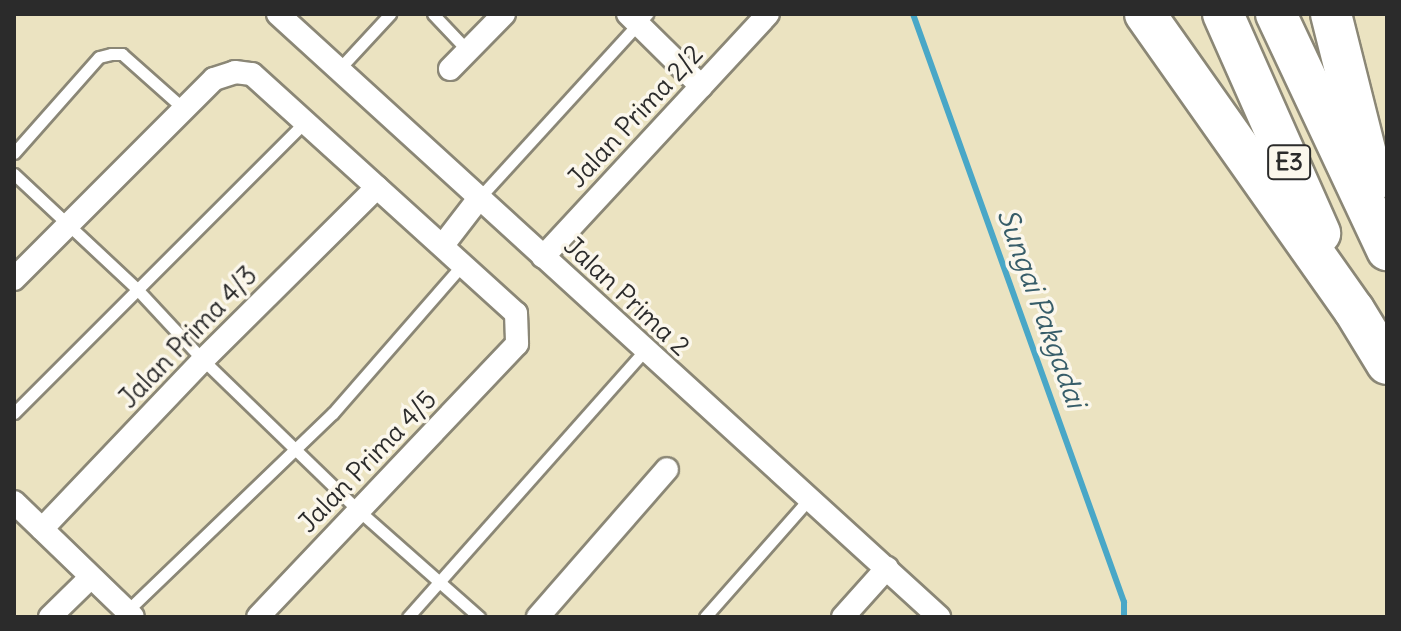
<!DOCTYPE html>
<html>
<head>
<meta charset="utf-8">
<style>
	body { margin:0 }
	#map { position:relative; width:1401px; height:631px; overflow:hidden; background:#ebe3c1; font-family:Delius,sans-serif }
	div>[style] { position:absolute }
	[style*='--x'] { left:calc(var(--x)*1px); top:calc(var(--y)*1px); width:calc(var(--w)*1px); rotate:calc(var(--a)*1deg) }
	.stream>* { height:6px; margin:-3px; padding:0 3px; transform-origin:3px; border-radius:3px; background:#49a7c7 }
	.roads { filter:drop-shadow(2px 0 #8b8776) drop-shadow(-2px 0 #8b8776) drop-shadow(0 2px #8b8776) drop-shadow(0 -2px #8b8776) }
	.lane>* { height:11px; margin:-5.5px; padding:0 5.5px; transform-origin:5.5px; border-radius:5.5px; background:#fff }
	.street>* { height:22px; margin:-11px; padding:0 11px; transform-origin:11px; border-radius:11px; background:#fff }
	.highway>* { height:40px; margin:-20px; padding:0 20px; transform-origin:20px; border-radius:20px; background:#fff }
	span { translate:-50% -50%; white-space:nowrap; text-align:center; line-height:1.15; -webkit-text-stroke:7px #fbf7ec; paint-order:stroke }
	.shield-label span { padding:2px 6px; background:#fbf7ec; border:2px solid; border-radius:6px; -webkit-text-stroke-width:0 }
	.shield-label { font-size:24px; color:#2b2b2b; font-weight:700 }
	.street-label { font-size:26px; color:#2b2b2b }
	.water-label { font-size:28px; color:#375d69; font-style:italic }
	.frame { position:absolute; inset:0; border:16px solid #2b2b2b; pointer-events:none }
</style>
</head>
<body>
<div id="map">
	<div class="stream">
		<div style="--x:913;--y:14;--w:625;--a:70.26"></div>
		<div style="--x:1124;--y:602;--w:15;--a:90"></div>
	</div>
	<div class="roads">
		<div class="lane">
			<div style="--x:433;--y:14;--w:51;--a:46.6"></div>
			<div style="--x:340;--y:68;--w:74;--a:-47.2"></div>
			<div style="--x:14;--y:153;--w:128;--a:-48.5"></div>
			<div style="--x:99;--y:57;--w:12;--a:-14"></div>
			<div style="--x:111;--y:54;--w:11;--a:0"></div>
			<div style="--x:122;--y:54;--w:83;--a:41.6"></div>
			<div style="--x:14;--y:174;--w:167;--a:43.1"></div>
			<div style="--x:136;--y:288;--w:98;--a:47.1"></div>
			<div style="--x:203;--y:360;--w:216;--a:44.1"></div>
			<div style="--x:358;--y:510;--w:162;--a:41.5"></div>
			<div style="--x:480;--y:197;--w:248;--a:-47.6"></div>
			<div style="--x:14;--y:413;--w:413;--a:-45"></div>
			<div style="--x:127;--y:611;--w:286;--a:-43.9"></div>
			<div style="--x:333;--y:413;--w:198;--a:-48.9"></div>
			<div style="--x:408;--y:617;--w:356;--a:-48.4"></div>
			<div style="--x:705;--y:617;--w:157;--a:-48.6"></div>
		</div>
		<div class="street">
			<div style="--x:278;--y:14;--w:895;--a:42.37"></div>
			<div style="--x:628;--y:14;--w:103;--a:44.6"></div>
			<div style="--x:450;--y:69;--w:77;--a:-45.5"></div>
			<div style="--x:443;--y:245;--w:61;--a:-52.4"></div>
			<div style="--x:543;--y:257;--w:331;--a:-47.2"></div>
			<div style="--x:14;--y:279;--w:283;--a:-45"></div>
			<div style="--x:214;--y:79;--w:22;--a:-18"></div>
			<div style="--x:235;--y:72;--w:17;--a:7"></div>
			<div style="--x:252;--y:74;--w:356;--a:42.2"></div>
			<div style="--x:516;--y:313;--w:31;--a:88"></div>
			<div style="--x:517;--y:344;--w:376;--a:133.5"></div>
			<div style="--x:14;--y:502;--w:165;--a:44"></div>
			<div style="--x:42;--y:529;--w:233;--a:-46.4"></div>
			<div style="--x:203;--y:360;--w:245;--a:-44.8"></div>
			<div style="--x:50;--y:617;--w:57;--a:-44.3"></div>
			<div style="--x:538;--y:617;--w:196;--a:-48.9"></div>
			<div style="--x:843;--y:617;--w:66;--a:-48.1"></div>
		</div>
		<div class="highway">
			<div style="--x:1145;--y:14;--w:362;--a:54.8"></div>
			<div style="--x:1354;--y:310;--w:63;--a:58.6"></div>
			<div style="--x:1223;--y:14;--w:240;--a:66.1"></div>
			<div style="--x:1276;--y:14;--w:261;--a:64.8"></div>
			<div style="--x:1331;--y:14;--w:172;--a:75.9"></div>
		</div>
	</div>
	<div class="shield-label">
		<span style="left:1289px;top:162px">E3</span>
	</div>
	<div class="street-label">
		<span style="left:635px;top:116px;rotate:-47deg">Jalan Prima 2/2</span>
		<span style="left:627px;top:296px;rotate:43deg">Jalan Prima 2</span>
		<span style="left:188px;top:337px;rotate:-46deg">Jalan Prima 4/3</span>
		<span style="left:367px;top:461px;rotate:-46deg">Jalan Prima 4/5</span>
	</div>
	<div class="water-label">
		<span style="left:1042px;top:308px;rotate:70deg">Sungai Pakgadai</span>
	</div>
	<div class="frame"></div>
</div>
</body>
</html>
